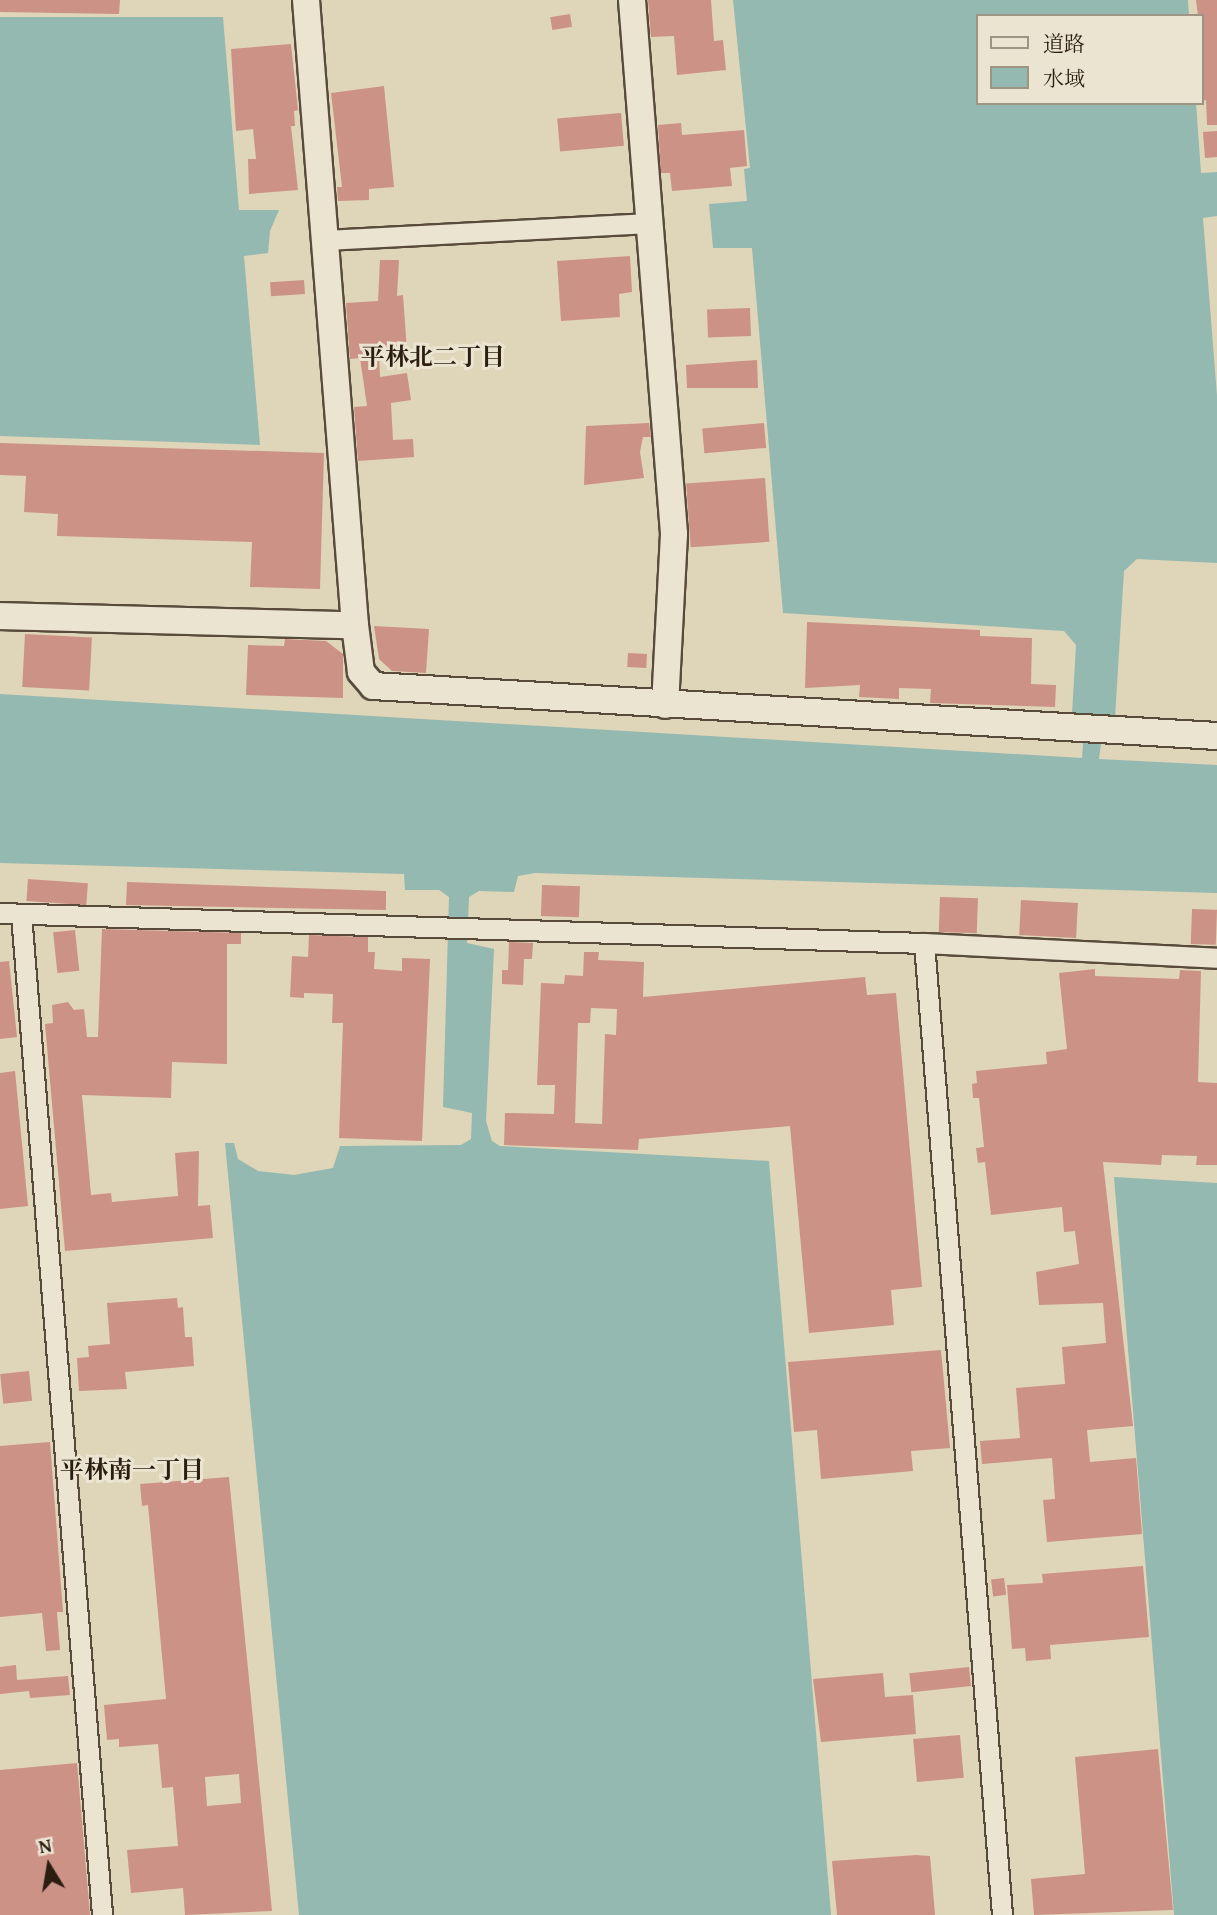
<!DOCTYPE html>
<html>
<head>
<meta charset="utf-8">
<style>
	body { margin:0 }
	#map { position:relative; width:1217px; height:1915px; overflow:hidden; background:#dfd5b8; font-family:"Gentium Book Plus","Noto Serif JP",serif }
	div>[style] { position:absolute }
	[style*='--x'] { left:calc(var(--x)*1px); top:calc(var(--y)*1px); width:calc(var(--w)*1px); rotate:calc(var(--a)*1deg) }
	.water>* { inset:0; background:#93b9b0 }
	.building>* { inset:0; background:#cd9286; transform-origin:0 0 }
	.roads { filter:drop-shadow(2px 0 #594b3b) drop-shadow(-2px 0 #594b3b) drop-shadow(0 2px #594b3b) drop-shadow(0 -2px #594b3b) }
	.street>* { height:19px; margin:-9.5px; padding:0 9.5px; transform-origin:9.5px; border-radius:9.5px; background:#eae4d1 }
	.secondary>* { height:26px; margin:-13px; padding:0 13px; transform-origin:13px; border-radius:13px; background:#eae4d1 }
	span { translate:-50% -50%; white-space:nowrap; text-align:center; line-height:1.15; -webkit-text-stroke:6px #eae4d1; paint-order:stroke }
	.neighbourhood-label { font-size:24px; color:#2c1d11; font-weight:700 }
	.legend { position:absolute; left:976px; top:14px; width:228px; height:91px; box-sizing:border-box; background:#eae4d1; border:2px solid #9e9484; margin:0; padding:9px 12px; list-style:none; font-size:21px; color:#2c1d11 }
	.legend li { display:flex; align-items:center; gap:14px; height:35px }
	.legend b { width:35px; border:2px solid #9e9484 }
	.north { position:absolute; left:14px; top:1831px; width:70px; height:70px; -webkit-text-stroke:5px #eae4d1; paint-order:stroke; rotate:349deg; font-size:19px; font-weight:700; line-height:28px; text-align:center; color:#2c1d11 }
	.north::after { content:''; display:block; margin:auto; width:24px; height:32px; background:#2c1d11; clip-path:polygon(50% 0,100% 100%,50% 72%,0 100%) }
</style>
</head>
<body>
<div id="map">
	<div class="water">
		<div style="clip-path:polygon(733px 0,1188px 0,1189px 16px,977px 16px,977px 103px,1196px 103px,1201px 173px,1217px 172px,1217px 216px,1203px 218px,1217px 396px,1217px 563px,1137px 559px,1124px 571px,1115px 718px,1101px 743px,1099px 759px,1217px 765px,1217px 893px,535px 873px,518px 876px,514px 892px,479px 891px,469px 897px,467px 943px,494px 949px,486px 1121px,492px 1141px,500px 1146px,769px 1161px,831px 1915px,299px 1915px,225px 1143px,234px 1143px,238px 1159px,258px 1171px,294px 1175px,333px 1168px,340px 1146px,461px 1145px,471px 1139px,472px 1113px,443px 1107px,449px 897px,439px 890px,405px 890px,404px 874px,0 863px,0 694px,1082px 758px,1083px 744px,1072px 714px,1076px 645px,1064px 631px,783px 613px,752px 248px,713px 248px,709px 204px,747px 201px,744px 169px,750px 168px)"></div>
		<div style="clip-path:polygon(0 17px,223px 17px,239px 210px,279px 210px,270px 231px,268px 253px,244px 256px,260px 445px,0 436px)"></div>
		<div style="clip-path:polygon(1114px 1177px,1217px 1183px,1217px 1915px,1174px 1915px)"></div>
	</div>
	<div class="building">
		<div style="clip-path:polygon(0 0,120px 0,119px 14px,0 12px)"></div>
		<div style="clip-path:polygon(648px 0,711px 0,714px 41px,723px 40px,726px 70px,677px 75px,674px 36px,651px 37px)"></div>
		<div style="clip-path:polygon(1196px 0,1217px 0,1217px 125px,1207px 125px,1206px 100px,1201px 101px,1201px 16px,1198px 16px)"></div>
		<div style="left:570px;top:14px;width:13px;height:20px;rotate:81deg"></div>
		<div style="clip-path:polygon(291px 44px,298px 110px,294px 111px,295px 126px,291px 126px,298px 190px,249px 194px,248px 159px,256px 159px,253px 129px,236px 131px,231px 49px)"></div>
		<div style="clip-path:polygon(384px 86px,394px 187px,369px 189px,369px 200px,338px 201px,337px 187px,342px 187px,331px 93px)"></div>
		<div style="left:621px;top:113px;width:33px;height:64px;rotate:85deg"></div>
		<div style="clip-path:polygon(681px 123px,682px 135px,744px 130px,747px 166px,730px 168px,732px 186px,672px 191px,670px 173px,661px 173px,658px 125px)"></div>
		<div style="clip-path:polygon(1217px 131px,1217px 157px,1205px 158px,1203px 132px)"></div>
		<div style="clip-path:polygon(630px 256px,632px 292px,619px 294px,620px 317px,561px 321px,557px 261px)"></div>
		<div style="clip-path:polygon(380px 260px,399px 260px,397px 296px,403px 295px,407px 351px,379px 353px,380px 377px,407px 373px,411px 400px,391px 403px,393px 440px,413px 439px,414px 457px,358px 461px,354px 407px,367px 406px,360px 358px,350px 359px,346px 303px,378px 301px)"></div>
		<div style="left:304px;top:280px;width:14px;height:34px;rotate:86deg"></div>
		<div style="left:750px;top:308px;width:28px;height:43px;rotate:88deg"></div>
		<div style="clip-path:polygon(757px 360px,758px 388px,687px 388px,686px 365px)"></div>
		<div style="clip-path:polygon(649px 423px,651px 437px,643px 437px,640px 452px,644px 478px,584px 485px,586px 426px)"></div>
		<div style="left:764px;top:423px;width:25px;height:62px;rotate:85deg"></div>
		<div style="clip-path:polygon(0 443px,324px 453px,320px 589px,250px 587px,252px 542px,57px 536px,58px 514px,24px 512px,26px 476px,0 475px)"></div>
		<div style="left:765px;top:478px;width:64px;height:79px;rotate:86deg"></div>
		<div style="clip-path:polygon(807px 622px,980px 630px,980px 636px,1032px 638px,1031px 684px,1056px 685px,1055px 707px,930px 703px,931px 689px,899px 688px,899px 699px,859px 697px,860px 685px,805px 688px)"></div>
		<div style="clip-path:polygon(374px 626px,429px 629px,426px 673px,392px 671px,379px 659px)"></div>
		<div style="left:25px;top:634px;width:67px;height:53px;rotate:3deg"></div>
		<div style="clip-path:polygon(285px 639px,326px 641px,343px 654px,343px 698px,246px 695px,248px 645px,284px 646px)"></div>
		<div style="left:628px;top:653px;width:19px;height:14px;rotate:3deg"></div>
		<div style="left:28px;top:879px;width:60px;height:22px;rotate:4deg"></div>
		<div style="clip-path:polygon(127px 882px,386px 891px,386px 910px,126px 905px)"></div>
		<div style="left:542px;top:885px;width:38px;height:31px;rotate:2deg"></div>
		<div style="left:940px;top:897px;width:38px;height:35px;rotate:2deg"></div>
		<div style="left:1021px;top:900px;width:57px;height:35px;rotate:3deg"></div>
		<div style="left:1192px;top:909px;width:25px;height:35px;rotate:2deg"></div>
		<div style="clip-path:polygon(102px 929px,241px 933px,241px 944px,227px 944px,227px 1064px,172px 1062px,171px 1098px,82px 1095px,91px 1195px,111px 1193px,112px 1202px,178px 1196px,175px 1153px,199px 1151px,198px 1206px,210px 1205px,213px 1238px,65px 1251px,45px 1024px,53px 1023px,52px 1005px,68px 1002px,74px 1010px,84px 1009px,87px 1037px,98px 1037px)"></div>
		<div style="left:75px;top:930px;width:41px;height:22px;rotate:84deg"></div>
		<div style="clip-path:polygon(309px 935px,368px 937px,368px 952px,375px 952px,374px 969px,402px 971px,402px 958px,430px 959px,422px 1141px,339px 1138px,343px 1023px,332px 1023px,333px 994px,304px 993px,304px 998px,290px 997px,292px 956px,308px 957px)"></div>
		<div style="clip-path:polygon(509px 942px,533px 943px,532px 959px,524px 959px,523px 985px,502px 984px,502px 970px,508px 970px)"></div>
		<div style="clip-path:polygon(evenodd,584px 952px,599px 952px,598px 960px,644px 962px,643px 997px,865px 977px,867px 995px,896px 993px,922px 1287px,891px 1290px,894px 1325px,809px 1333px,790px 1126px,639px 1139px,638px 1150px,504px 1145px,505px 1113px,554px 1114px,555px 1085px,537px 1085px,541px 983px,564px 984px,565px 975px,583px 976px,584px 952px,591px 1008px,617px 1009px,616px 1035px,605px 1034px,602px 1124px,575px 1123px,578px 1023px,590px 1023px,591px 1008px)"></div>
		<div style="clip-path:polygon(9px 961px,17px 1037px,0 1039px,0 962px)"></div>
		<div style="clip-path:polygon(1095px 969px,1095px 976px,1179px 979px,1180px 970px,1201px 971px,1198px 1082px,1217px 1083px,1217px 1165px,1196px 1165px,1197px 1156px,1162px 1155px,1161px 1165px,1103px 1162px,1133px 1426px,1087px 1430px,1090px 1462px,1136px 1458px,1142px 1534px,1047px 1542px,1043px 1500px,1055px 1499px,1052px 1458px,982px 1464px,980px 1441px,1020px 1438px,1016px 1388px,1065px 1384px,1062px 1347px,1106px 1343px,1103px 1303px,1039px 1305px,1036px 1272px,1079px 1264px,1075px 1231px,1064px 1232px,1062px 1207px,991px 1215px,985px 1162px,978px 1163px,976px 1148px,984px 1147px,979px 1098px,973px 1098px,972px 1084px,977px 1083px,976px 1071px,1047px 1064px,1046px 1052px,1067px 1049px,1059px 973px)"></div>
		<div style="clip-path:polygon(15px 1071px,28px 1206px,0 1209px,0 1073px)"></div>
		<div style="clip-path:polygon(177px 1298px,178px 1308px,183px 1307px,185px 1337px,192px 1337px,194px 1366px,125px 1372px,127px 1389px,79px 1391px,77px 1358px,89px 1357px,88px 1346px,110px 1344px,107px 1303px)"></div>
		<div style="clip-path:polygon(941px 1350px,950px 1448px,911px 1451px,913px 1471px,821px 1479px,817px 1430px,794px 1432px,788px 1362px)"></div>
		<div style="left:29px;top:1371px;width:30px;height:29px;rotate:84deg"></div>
		<div style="clip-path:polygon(50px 1442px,63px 1612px,57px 1612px,60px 1650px,46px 1651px,42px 1613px,0 1617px,0 1446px)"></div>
		<div style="clip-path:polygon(evenodd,229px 1477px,272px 1911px,185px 1915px,183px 1888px,131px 1893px,127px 1850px,178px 1846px,173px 1787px,162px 1788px,158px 1744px,119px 1747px,119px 1739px,107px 1740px,104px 1705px,166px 1699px,148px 1505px,142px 1506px,140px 1484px,229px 1477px,239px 1774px,241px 1803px,207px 1806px,205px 1777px,239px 1774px)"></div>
		<div style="clip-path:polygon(1143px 1566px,1149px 1637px,1050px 1645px,1051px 1659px,1026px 1661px,1025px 1648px,1012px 1649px,1007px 1585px,1043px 1583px,1042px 1574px)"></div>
		<div style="left:1004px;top:1578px;width:17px;height:13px;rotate:83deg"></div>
		<div style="clip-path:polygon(16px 1665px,17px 1680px,68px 1676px,70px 1695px,30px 1698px,29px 1691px,0 1694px,0 1667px)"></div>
		<div style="left:969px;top:1667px;width:19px;height:60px;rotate:84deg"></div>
		<div style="clip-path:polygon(883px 1673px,885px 1697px,913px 1695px,916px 1734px,821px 1742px,813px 1679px)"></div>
		<div style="left:960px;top:1735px;width:43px;height:47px;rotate:85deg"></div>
		<div style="clip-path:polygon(1158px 1749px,1173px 1910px,1034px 1915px,1031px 1879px,1085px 1874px,1075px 1757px)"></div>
		<div style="clip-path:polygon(77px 1763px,90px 1915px,0 1915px,0 1770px)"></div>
		<div style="clip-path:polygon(916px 1855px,930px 1856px,935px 1915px,837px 1915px,832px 1861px)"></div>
	</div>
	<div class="roads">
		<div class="street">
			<div style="--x:325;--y:240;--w:325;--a:-3"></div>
			<div style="--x:0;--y:913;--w:924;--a:1.86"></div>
			<div style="--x:924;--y:943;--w:293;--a:2.9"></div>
			<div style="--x:21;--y:914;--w:1004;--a:85.37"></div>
			<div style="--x:924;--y:943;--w:975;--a:85.41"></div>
		</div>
		<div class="secondary">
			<div style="--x:306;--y:0;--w:627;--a:85.52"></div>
			<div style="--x:355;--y:625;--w:47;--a:82.7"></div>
			<div style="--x:361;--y:672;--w:18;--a:49"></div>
			<div style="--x:373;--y:686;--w:845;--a:3.39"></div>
			<div style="--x:632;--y:0;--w:536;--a:85.5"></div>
			<div style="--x:674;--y:534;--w:171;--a:93"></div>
			<div style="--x:0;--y:616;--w:355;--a:1.5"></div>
		</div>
	</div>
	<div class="neighbourhood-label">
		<span style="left:433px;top:357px">平林北二丁目</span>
		<span style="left:132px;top:1470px">平林南一丁目</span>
	</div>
	<ul class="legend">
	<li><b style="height:9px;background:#eae4d1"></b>道路</li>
	<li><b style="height:19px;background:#93b9b0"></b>水域</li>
	</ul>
	<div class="north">N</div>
</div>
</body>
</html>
